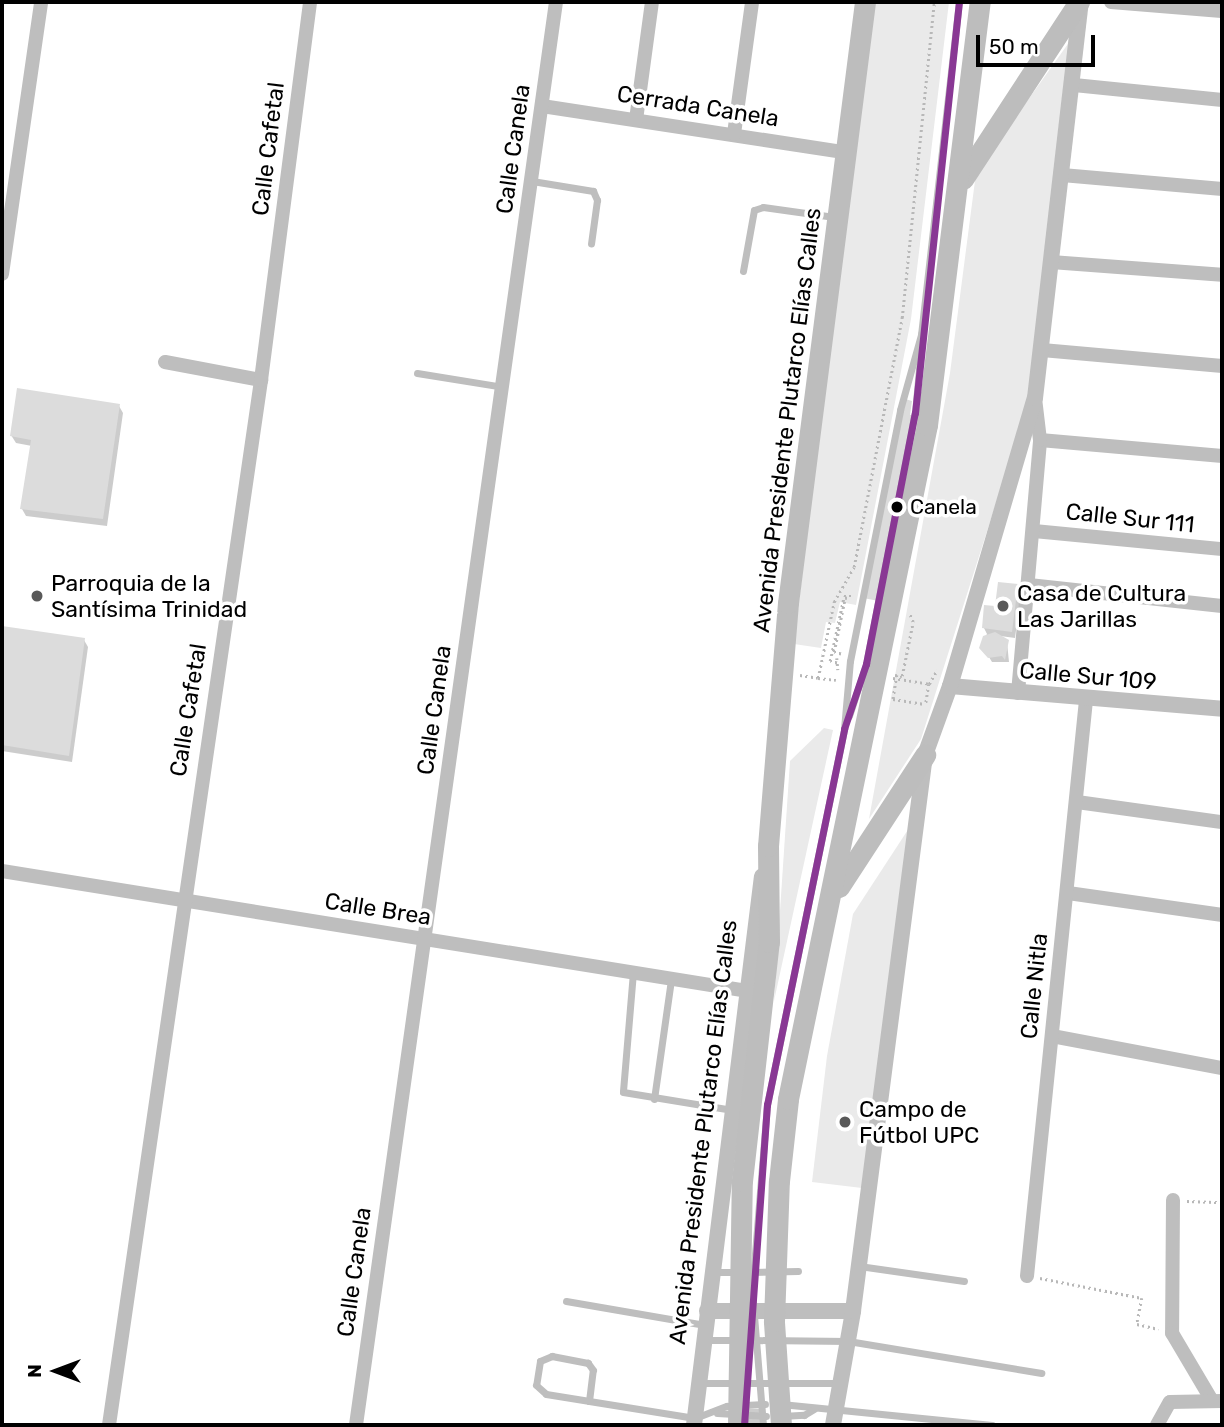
<!DOCTYPE html>
<html>
<head>
<meta charset="utf-8">
<style>
	body { margin:0 }
	#map { position:relative; width:1224px; height:1427px; overflow:hidden; background:#fff; font-family:Rubik,sans-serif }
	div>[style] { position:absolute }
	[style*='--x'] { left:calc(var(--x)*1px); top:calc(var(--y)*1px); width:calc(var(--w)*1px); rotate:calc(var(--a)*1deg) }
	.green>* { inset:0; background:#eaeaea }
	.shadow>* { inset:0; background:#0003; transform-origin:0 0 }
	.building>* { inset:0; background:#dcdcdc }
	.path>* { height:2.5px; margin-top:-1.25px; transform-origin:0; background:repeating-linear-gradient(90deg,#b8b8b8 0 2px,transparent 0 5.5px) }
	.service>* { height:7px; margin:-3.5px; padding:0 3.5px; transform-origin:3.5px; border-radius:3.5px; background:#bebebe }
	.minor>* { height:14px; margin:-7px; padding:0 7px; transform-origin:7px; border-radius:7px; background:#bebebe }
	.tertiary>* { height:16px; margin:-8px; padding:0 8px; transform-origin:8px; border-radius:8px; background:#bebebe }
	.primary>* { height:21px; margin:-10.5px; padding:0 10.5px; transform-origin:10.5px; border-radius:10.5px; background:#bdbdbd }
	.bus-1>* { height:7px; margin:-3.5px; padding:0 3.5px; transform-origin:3.5px; border-radius:3.5px; background:#893894 }
	.dots>* { width:19px; height:19px; translate:-50% -50%; box-sizing:border-box; border:4px solid #fff; border-radius:50% }
	span { translate:-50% -50%; white-space:nowrap; text-align:center; line-height:1.15; -webkit-text-stroke:7px #fff; paint-order:stroke }
	.bus-label { font-size:21px; color:#000 }
	.left { translate:0 -50%; text-align:left }
	.street-label { font-size:23px; color:#000 }
	.poi-label { font-size:23px; color:#000 }
	.frame { position:absolute; inset:0; border:4px solid #000; pointer-events:none }
	.north { position:absolute; left:21px; top:1336px; width:70px; height:70px; -webkit-text-stroke:5px #fff; paint-order:stroke; rotate:270deg; font-size:19px; font-weight:700; line-height:28px; text-align:center; color:#000 }
	.north::after { content:''; display:block; margin:auto; width:24px; height:32px; background:#000; clip-path:polygon(50% 0,100% 100%,50% 72%,0 100%) }
	.scale { position:absolute; left:976px; top:35px; width:119px; height:32px; box-sizing:border-box; border:4px solid #000; border-top:0; padding-left:9px; font-size:21px; line-height:24px; white-space:nowrap; color:#000; -webkit-text-stroke:5px #fff; paint-order:stroke }
</style>
</head>
<body>
<div id="map">
	<div class="green">
		<div style="clip-path:polygon(870px 2px,949px 2px,911px 319px,856px 605px,840px 602px,835px 623px,826px 622px,821px 648px,794px 644px)"></div>
		<div style="clip-path:polygon(1075px 34px,1029px 399px,921px 739px,869px 819px,950px 373px,976px 173px)"></div>
		<div style="clip-path:polygon(824px 728px,833px 730px,774px 1001px,790px 761px)"></div>
		<div style="clip-path:polygon(913px 822px,862px 1188px,812px 1182px,827px 1056px,853px 914px)"></div>
	</div>
	<div class="shadow">
		<div style="clip-path:polygon(2px 145px,4px 149px,2px 169px)"></div>
		<div style="clip-path:polygon(119px 406px,123px 413px,107px 526px,26px 516px,22px 509px,32px 446px,16px 443px,11px 435px)"></div>
		<div style="clip-path:polygon(1017px 585px,1021px 593px,1015px 638px,993px 635px,1007px 642px,1009px 662px,992px 662px,981px 644px,987px 634px,984px 628px)"></div>
		<div style="clip-path:polygon(2px 627px,84px 640px,88px 647px,72px 762px,2px 751px)"></div>
		<div style="left:746px;top:1409px;width:14px;height:16px"></div>
	</div>
	<div class="building">
		<div style="clip-path:polygon(17px 388px,120px 404px,103px 519px,20px 509px,31px 440px,10px 436px)"></div>
		<div style="clip-path:polygon(905px 399px,912px 401px,910px 415px,914px 415px,879px 601px,863px 598px)"></div>
		<div style="clip-path:polygon(998px 582px,1018px 584px,1012px 632px,982px 628px,984px 605px,995px 606px)"></div>
		<div style="clip-path:polygon(2px 626px,85px 638px,69px 756px,2px 745px)"></div>
		<div style="clip-path:polygon(995px 632px,1009px 640px,1005px 660px,1002px 656px,988px 658px,979px 648px,983px 636px)"></div>
	</div>
	<div class="path">
		<div style="--x:841;--y:654;--w:7;--a:-164"></div>
		<div style="--x:834;--y:652;--w:55;--a:-78.5"></div>
		<div style="--x:845;--y:598;--w:5;--a:-11"></div>
		<div style="--x:837;--y:658;--w:12;--a:85"></div>
		<div style="--x:837;--y:663;--w:7;--a:-164"></div>
		<div style="--x:830;--y:661;--w:66;--a:-77.8"></div>
		<div style="--x:844;--y:596;--w:8;--a:0"></div>
		<div style="--x:800;--y:675;--w:18;--a:9"></div>
		<div style="--x:818;--y:678;--w:78;--a:-78.1"></div>
		<div style="--x:834;--y:602;--w:40;--a:-60.3"></div>
		<div style="--x:854;--y:567;--w:254;--a:-79.1"></div>
		<div style="--x:902;--y:318;--w:318;--a:-84.2"></div>
		<div style="--x:895;--y:675;--w:7;--a:8"></div>
		<div style="--x:902;--y:676;--w:55;--a:-78.5"></div>
		<div style="--x:913;--y:622;--w:8;--a:-113"></div>
		<div style="--x:897;--y:675;--w:24;--a:99"></div>
		<div style="--x:893;--y:699;--w:32;--a:9"></div>
		<div style="--x:818;--y:678;--w:18;--a:6"></div>
		<div style="--x:893;--y:678;--w:36;--a:9"></div>
		<div style="--x:929;--y:684;--w:20;--a:99"></div>
		<div style="--x:929;--y:684;--w:16;--a:-60"></div>
		<div style="--x:1187;--y:1201;--w:35;--a:2"></div>
		<div style="--x:1040;--y:1278;--w:104;--a:11.1"></div>
		<div style="--x:1142;--y:1298;--w:26;--a:101"></div>
		<div style="--x:1137;--y:1324;--w:22;--a:13"></div>
	</div>
	<div class="service">
		<div style="--x:532;--y:181;--w:62;--a:9.3"></div>
		<div style="--x:593;--y:191;--w:10;--a:66"></div>
		<div style="--x:597;--y:200;--w:44;--a:97.8"></div>
		<div style="--x:743;--y:271;--w:62;--a:-79.8"></div>
		<div style="--x:754;--y:210;--w:9;--a:-18"></div>
		<div style="--x:763;--y:207;--w:72;--a:8"></div>
		<div style="--x:921;--y:335;--w:335;--a:-83.5"></div>
		<div style="--x:417;--y:373;--w:87;--a:9.2"></div>
		<div style="--x:849;--y:716;--w:55;--a:-71.9"></div>
		<div style="--x:866;--y:664;--w:256;--a:-79"></div>
		<div style="--x:915;--y:413;--w:66;--a:-84.8"></div>
		<div style="--x:633;--y:972;--w:120;--a:94.8"></div>
		<div style="--x:623;--y:1092;--w:111;--a:9.3"></div>
		<div style="--x:654;--y:1099;--w:121;--a:-81.9"></div>
		<div style="--x:859;--y:1266;--w:106;--a:8.1"></div>
		<div style="--x:711;--y:1272;--w:27;--a:0"></div>
		<div style="--x:750;--y:1272;--w:48;--a:-1.2"></div>
		<div style="--x:566;--y:1301;--w:141;--a:9.8"></div>
		<div style="--x:705;--y:1340;--w:33;--a:0"></div>
		<div style="--x:750;--y:1340;--w:98;--a:0.6"></div>
		<div style="--x:848;--y:1341;--w:196;--a:9.4"></div>
		<div style="--x:701;--y:1383;--w:138;--a:0"></div>
		<div style="--x:589;--y:1401;--w:31;--a:-83"></div>
		<div style="--x:593;--y:1370;--w:9;--a:-126"></div>
		<div style="--x:588;--y:1363;--w:37;--a:-169"></div>
		<div style="--x:552;--y:1356;--w:13;--a:157"></div>
		<div style="--x:540;--y:1361;--w:24;--a:99"></div>
		<div style="--x:536;--y:1385;--w:13;--a:42"></div>
		<div style="--x:546;--y:1394;--w:44;--a:9.2"></div>
		<div style="--x:589;--y:1401;--w:107;--a:9.1"></div>
		<div style="--x:695;--y:1418;--w:34;--a:-21"></div>
		<div style="--x:727;--y:1406;--w:38;--a:-3"></div>
		<div style="--x:781;--y:1404;--w:212;--a:5.7"></div>
		<div style="--x:717;--y:1413;--w:49;--a:3.5"></div>
		<div style="--x:782;--y:1416;--w:22;--a:-3"></div>
		<div style="--x:804;--y:1415;--w:12;--a:-31"></div>
		<div style="--x:763;--y:1425;--w:134;--a:-94.7"></div>
		<div style="--x:752;--y:1291;--w:187;--a:-85.4"></div>
		<div style="--x:767;--y:1105;--w:384;--a:-78.4"></div>
		<div style="--x:844;--y:729;--w:68;--a:-85"></div>
		<div style="--x:850;--y:661;--w:256;--a:-78.7"></div>
		<div style="--x:900;--y:410;--w:82;--a:-74.4"></div>
	</div>
	<div class="minor">
		<div style="--x:1111;--y:2;--w:111;--a:4.6"></div>
		<div style="--x:1074;--y:85;--w:149;--a:5.8"></div>
		<div style="--x:542;--y:106;--w:310;--a:8.7"></div>
		<div style="--x:636;--y:120;--w:119;--a:-82.3"></div>
		<div style="--x:734;--y:134;--w:133;--a:-82.2"></div>
		<div style="--x:1062;--y:175;--w:161;--a:5"></div>
		<div style="--x:1051;--y:262;--w:171;--a:4.3"></div>
		<div style="--x:2;--y:274;--w:275;--a:-81.8"></div>
		<div style="--x:1042;--y:350;--w:181;--a:5.1"></div>
		<div style="--x:165;--y:362;--w:98;--a:10.6"></div>
		<div style="--x:1040;--y:440;--w:183;--a:5"></div>
		<div style="--x:1034;--y:531;--w:189;--a:5.5"></div>
		<div style="--x:1029;--y:585;--w:194;--a:6.2"></div>
		<div style="--x:1018;--y:693;--w:254;--a:-85"></div>
		<div style="--x:1040;--y:440;--w:42;--a:-96.8"></div>
		<div style="--x:1077;--y:802;--w:146;--a:7.9"></div>
		<div style="--x:2;--y:871;--w:756;--a:9.14"></div>
		<div style="--x:1068;--y:893;--w:156;--a:8.1"></div>
		<div style="--x:1052;--y:1036;--w:173;--a:10.7"></div>
		<div style="--x:1173;--y:1200;--w:133;--a:90.4"></div>
		<div style="--x:1172;--y:1333;--w:77;--a:59.4"></div>
		<div style="--x:1027;--y:1276;--w:579;--a:-84.15"></div>
		<div style="--x:109;--y:1425;--w:1056;--a:-81.72"></div>
		<div style="--x:261;--y:380;--w:381;--a:-82.6"></div>
		<div style="--x:356;--y:1425;--w:1437;--a:-82"></div>
		<div style="--x:1157;--y:1425;--w:26;--a:-61"></div>
		<div style="--x:1170;--y:1402;--w:52;--a:-1.1"></div>
	</div>
	<div class="tertiary">
		<div style="--x:950;--y:686;--w:273;--a:4.8"></div>
		<div style="--x:707;--y:1311;--w:146;--a:0"></div>
		<div style="--x:694;--y:1425;--w:553;--a:-82.94"></div>
		<div style="--x:833;--y:1425;--w:116;--a:-80"></div>
		<div style="--x:853;--y:1311;--w:561;--a:-82.62"></div>
		<div style="--x:925;--y:755;--w:73;--a:-70.1"></div>
		<div style="--x:950;--y:686;--w:300;--a:-73.6"></div>
		<div style="--x:1035;--y:398;--w:399;--a:-83.4"></div>
	</div>
	<div class="primary">
		<div style="--x:963;--y:179;--w:212;--a:-56.8"></div>
		<div style="--x:839;--y:887;--w:158;--a:-56.9"></div>
		<div style="--x:738;--y:1425;--w:244;--a:-89.1"></div>
		<div style="--x:742;--y:1181;--w:241;--a:-83.6"></div>
		<div style="--x:769;--y:942;--w:96;--a:-90.6"></div>
		<div style="--x:768;--y:846;--w:244;--a:-85.3"></div>
		<div style="--x:788;--y:603;--w:606;--a:-82.7"></div>
		<div style="--x:781;--y:1425;--w:104;--a:-93.9"></div>
		<div style="--x:774;--y:1321;--w:140;--a:-88"></div>
		<div style="--x:779;--y:1181;--w:82;--a:-83.7"></div>
		<div style="--x:788;--y:1099;--w:688;--a:-78.35"></div>
		<div style="--x:927;--y:425;--w:426;--a:-82.9"></div>
	</div>
	<div class="bus-1">
		<div style="--x:744;--y:1425;--w:321;--a:-85.9"></div>
		<div style="--x:767;--y:1105;--w:384;--a:-78.4"></div>
		<div style="--x:844;--y:729;--w:69;--a:-71.3"></div>
		<div style="--x:866;--y:664;--w:256;--a:-79"></div>
		<div style="--x:915;--y:413;--w:413;--a:-83.9"></div>
	</div>
	<div class="dots">
		<div style="left:897px;top:507px;background:#000"></div>
		<div style="left:37px;top:596px;background:#595959"></div>
		<div style="left:1003px;top:606px;background:#595959"></div>
		<div style="left:845px;top:1122px;background:#595959"></div>
	</div>
	<div class="bus-label">
		<span class="left" style="left:910px;top:507px">Canela</span>
	</div>
	<div class="street-label">
		<span style="left:698px;top:106px;rotate:9deg">Cerrada Canela</span>
		<span style="left:268px;top:149px;rotate:-83deg">Calle Cafetal</span>
		<span style="left:513px;top:149px;rotate:-82deg">Calle Canela</span>
		<span style="left:787px;top:420px;rotate:-83deg">Avenida Presidente Plutarco Elías Calles</span>
		<span style="left:1130px;top:518px;rotate:6deg">Calle Sur 111</span>
		<span style="left:1088px;top:676px;rotate:5deg">Calle Sur 109</span>
		<span style="left:188px;top:710px;rotate:-81deg">Calle Cafetal</span>
		<span style="left:434px;top:710px;rotate:-82deg">Calle Canela</span>
		<span style="left:378px;top:909px;rotate:9deg">Calle Brea</span>
		<span style="left:1034px;top:986px;rotate:-84deg">Calle Nitla</span>
		<span style="left:703px;top:1132px;rotate:-83deg">Avenida Presidente Plutarco Elías Calles</span>
		<span style="left:354px;top:1272px;rotate:-82deg">Calle Canela</span>
	</div>
	<div class="poi-label">
		<span class="left" style="left:51px;top:596px">Parroquia de la<br>Santísima Trinidad</span>
		<span class="left" style="left:1017px;top:606px">Casa de Cultura<br>Las Jarillas</span>
		<span class="left" style="left:859px;top:1122px">Campo de<br>Fútbol UPC</span>
	</div>
	<div class="frame"></div>
	<div class="north">N</div>
	<div class="scale">50 m</div>
</div>
</body>
</html>
